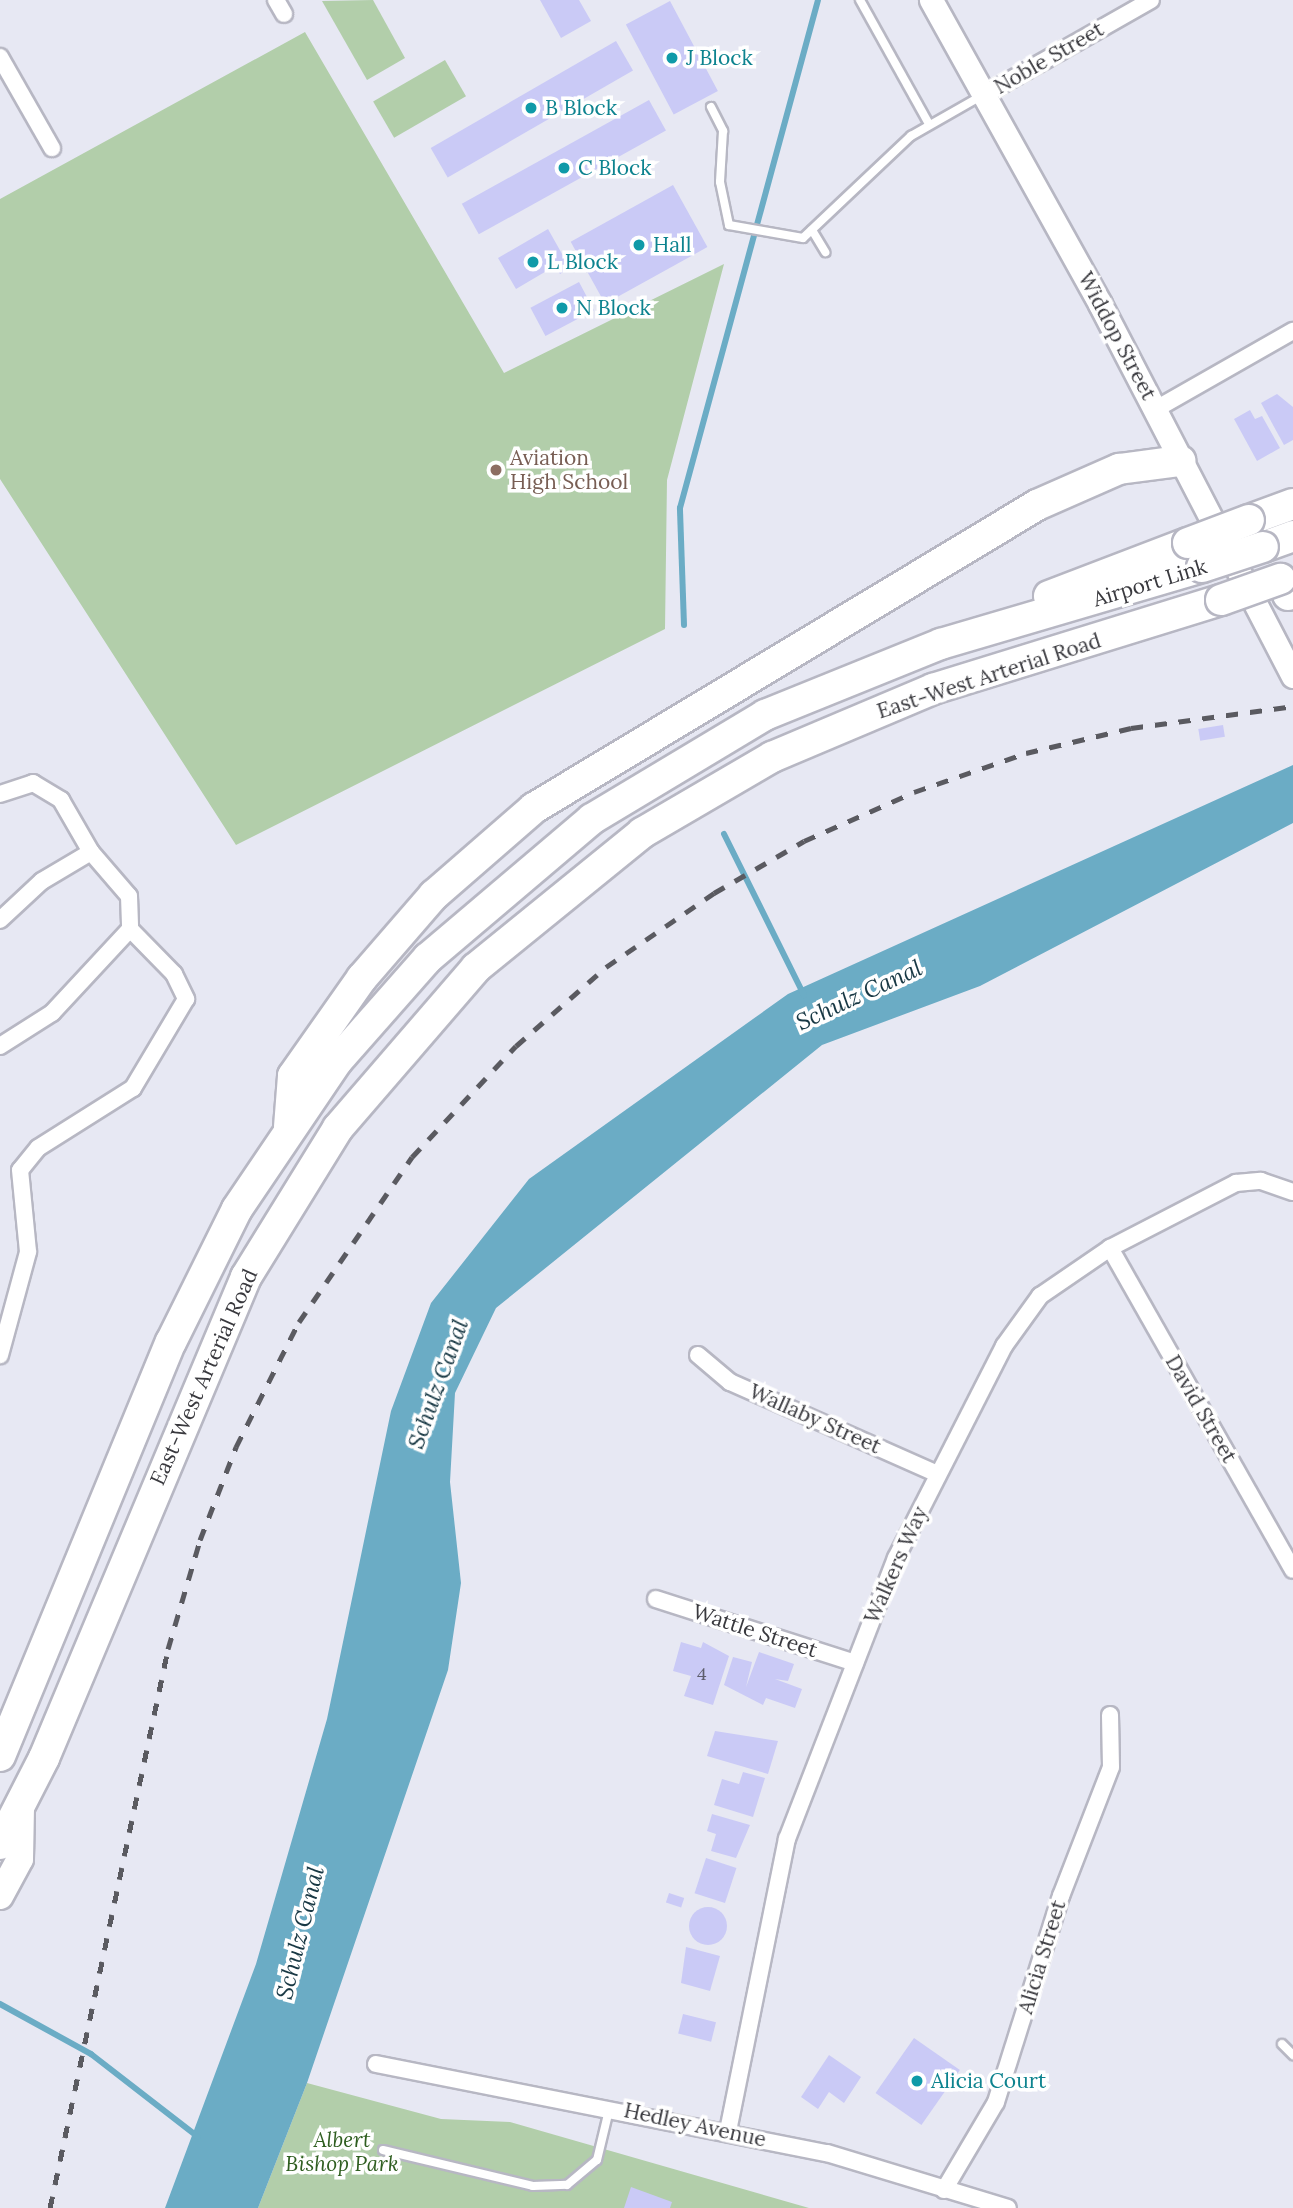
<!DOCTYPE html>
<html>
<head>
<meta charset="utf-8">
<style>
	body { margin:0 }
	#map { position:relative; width:1293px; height:2208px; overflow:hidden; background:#e7e8f3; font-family:Lora,serif }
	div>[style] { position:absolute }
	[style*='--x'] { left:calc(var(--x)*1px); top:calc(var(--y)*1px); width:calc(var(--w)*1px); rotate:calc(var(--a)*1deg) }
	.green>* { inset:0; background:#b2ceaa; transform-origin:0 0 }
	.water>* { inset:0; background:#6bacc5 }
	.stream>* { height:6px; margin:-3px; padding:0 3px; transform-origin:3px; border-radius:3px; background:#6bacc5 }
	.building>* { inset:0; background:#cacaf6; transform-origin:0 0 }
	.round { border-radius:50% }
	.roads { filter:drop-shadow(2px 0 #b7b7c3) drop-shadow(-2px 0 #b7b7c3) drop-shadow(0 2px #b7b7c3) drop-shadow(0 -2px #b7b7c3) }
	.lane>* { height:8px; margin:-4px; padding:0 4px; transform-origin:4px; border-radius:4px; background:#fff }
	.street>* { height:16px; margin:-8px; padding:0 8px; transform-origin:8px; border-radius:8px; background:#fff }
	.secondary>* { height:23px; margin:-11.5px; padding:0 11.5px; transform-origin:11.5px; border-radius:11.5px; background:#fff }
	.primary>* { height:26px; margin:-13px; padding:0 13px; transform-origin:13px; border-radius:13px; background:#fff }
	.highway>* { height:30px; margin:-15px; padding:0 15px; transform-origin:15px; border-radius:15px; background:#fff }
	.rail>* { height:5px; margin-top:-2.5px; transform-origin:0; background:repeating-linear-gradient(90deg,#5a5a60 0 12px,transparent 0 24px) }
	.bridges { filter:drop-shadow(2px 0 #b7b7c3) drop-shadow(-2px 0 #b7b7c3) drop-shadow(0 2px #b7b7c3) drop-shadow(0 -2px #b7b7c3) }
	.highway-bridge>* { height:30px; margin:-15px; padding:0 15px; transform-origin:15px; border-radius:15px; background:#fff }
	.dots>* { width:19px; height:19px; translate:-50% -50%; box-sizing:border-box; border:4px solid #fff; border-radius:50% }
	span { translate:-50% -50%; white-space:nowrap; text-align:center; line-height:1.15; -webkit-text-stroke:7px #fff; paint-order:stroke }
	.number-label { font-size:18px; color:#5d5d6c }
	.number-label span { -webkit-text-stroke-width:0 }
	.culture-label { font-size:21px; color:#0d838f }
	.left { translate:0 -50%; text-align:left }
	.street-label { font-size:21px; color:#39393e }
	.education-label { font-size:21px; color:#785e54 }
	.park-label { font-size:21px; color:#2f5e20; font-style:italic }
	.water-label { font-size:23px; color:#183844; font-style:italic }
</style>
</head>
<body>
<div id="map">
	<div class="green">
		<div style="clip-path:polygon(373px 0,405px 58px,367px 80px,322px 1px)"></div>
		<div style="clip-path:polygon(305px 32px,504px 373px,724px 264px,667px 480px,665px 629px,236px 845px,0 479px,0 199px)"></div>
		<div style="left:445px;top:60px;width:42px;height:83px;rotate:60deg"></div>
		<div style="clip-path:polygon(307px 2083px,441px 2119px,510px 2122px,809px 2208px,258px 2208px)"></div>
	</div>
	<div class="water">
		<div style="clip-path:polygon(1293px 765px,1293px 823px,980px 986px,822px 1045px,496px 1308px,455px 1393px,450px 1482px,461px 1583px,448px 1670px,307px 2083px,258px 2208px,165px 2208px,256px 1964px,327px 1719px,391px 1411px,431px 1303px,529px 1179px,788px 994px)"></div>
	</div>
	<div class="stream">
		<div style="--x:684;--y:625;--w:117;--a:-92"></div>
		<div style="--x:680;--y:508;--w:526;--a:-74.8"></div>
		<div style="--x:724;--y:834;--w:180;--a:63.6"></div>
		<div style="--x:0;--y:2004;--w:104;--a:28.8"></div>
		<div style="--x:91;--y:2054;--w:135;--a:37.8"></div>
	</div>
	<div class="building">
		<div style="clip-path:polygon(540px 0,579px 0,591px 21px,561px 38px)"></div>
		<div style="left:670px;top:1px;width:102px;height:50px;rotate:62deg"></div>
		<div style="left:616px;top:41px;width:34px;height:214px;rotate:60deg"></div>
		<div style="left:649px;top:100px;width:35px;height:214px;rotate:61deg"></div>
		<div style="left:673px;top:185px;width:71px;height:117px;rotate:61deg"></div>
		<div style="clip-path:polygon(548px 229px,570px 268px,560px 274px,555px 266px,516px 289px,498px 258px)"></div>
		<div style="left:579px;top:282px;width:32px;height:55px;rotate:62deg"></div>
		<div style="clip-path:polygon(1277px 394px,1293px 407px,1293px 440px,1284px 445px,1261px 403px)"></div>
		<div style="clip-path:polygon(1250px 410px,1255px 419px,1262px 416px,1280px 448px,1257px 461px,1234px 419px)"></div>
		<div style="left:1223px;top:725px;width:12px;height:25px;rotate:81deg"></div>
		<div style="clip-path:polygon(681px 1642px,701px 1648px,703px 1642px,729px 1656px,713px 1705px,684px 1696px,691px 1676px,673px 1671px)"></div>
		<div style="clip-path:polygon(759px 1652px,794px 1664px,788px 1681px,775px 1679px,802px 1689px,795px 1708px,766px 1698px,763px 1705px,724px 1685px,733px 1657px,752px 1662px,746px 1687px)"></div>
		<div style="clip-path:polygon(715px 1731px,778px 1741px,768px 1774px,707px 1756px)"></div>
		<div style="clip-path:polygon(743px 1772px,765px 1778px,753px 1817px,714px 1805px,722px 1779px,739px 1784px)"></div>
		<div style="clip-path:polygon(712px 1814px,750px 1825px,736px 1858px,711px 1851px,716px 1834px,707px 1831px)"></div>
		<div style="left:706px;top:1858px;width:32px;height:37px;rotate:18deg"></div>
		<div style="left:669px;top:1893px;width:16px;height:10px;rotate:18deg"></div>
		<div class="round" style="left:689px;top:1907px;width:38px;height:38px"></div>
		<div style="clip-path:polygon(686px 1947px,720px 1956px,710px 1991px,681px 1983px)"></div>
		<div style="left:683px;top:2014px;width:34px;height:20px;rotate:14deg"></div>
		<div style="left:914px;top:2038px;width:56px;height:67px;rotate:35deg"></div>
		<div style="clip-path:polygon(829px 2055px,861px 2077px,844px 2103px,829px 2092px,818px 2109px,801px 2097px)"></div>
		<div style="clip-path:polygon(631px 2187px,672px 2202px,670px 2208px,624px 2208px)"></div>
	</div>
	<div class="roads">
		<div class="lane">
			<div style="--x:860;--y:0;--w:140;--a:60.9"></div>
			<div style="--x:711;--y:107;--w:27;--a:63"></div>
			<div style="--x:723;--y:131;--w:51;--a:93.4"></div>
			<div style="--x:720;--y:182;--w:44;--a:78.2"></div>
			<div style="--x:729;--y:225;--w:75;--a:10"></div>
			<div style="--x:803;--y:238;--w:149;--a:-43.4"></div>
			<div style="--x:911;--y:136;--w:81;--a:-29.7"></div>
			<div style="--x:812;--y:230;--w:26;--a:59"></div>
			<div style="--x:1282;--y:2044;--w:16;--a:45"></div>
			<div style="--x:383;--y:2150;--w:154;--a:13.5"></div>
			<div style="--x:533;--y:2186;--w:34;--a:-2"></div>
			<div style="--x:567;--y:2185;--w:39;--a:-40"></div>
			<div style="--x:597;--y:2160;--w:51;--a:-76.5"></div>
		</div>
		<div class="street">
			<div style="--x:276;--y:0;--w:16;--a:60"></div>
			<div style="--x:0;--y:57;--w:105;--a:60.3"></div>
			<div style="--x:984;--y:95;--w:192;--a:-29.6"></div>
			<div style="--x:1156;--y:409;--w:158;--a:-29.7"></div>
			<div style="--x:0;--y:794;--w:35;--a:-18"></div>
			<div style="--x:33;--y:783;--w:33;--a:31"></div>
			<div style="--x:61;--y:800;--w:60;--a:60"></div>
			<div style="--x:91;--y:852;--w:58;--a:49.2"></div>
			<div style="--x:129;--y:896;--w:33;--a:88"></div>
			<div style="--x:130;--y:929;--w:63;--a:45.6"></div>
			<div style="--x:174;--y:974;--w:28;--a:64"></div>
			<div style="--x:186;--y:999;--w:104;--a:120.8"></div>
			<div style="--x:133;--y:1088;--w:112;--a:147.7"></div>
			<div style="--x:38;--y:1148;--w:28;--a:129"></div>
			<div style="--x:20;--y:1170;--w:82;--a:84.4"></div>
			<div style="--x:28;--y:1252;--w:107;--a:105.2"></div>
			<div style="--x:0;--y:920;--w:57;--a:-42.9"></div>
			<div style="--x:42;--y:881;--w:57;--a:-30.6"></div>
			<div style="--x:0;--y:1046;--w:62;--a:-32.4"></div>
			<div style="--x:52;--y:1013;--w:115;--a:-47.1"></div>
			<div style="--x:1110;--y:1248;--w:370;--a:60.4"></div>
			<div style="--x:698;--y:1355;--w:42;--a:40.2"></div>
			<div style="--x:730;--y:1382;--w:227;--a:23.9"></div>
			<div style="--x:656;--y:1599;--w:209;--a:17.8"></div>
			<div style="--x:376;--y:2064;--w:460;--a:11.2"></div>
			<div style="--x:827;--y:2153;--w:189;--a:16.9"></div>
			<div style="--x:728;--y:2131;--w:298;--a:-78.6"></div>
			<div style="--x:787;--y:1839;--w:301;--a:-68.8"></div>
			<div style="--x:896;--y:1558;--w:238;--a:-63"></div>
			<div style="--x:1004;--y:1346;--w:62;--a:-54.2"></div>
			<div style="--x:1040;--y:1296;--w:85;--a:-34.4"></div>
			<div style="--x:1110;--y:1248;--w:142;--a:-27.3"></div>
			<div style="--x:1236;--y:1183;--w:25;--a:-5"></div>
			<div style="--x:1261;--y:1181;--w:34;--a:19"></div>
			<div style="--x:944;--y:2190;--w:102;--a:-59.4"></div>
			<div style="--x:996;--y:2102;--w:216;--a:-72.5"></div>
			<div style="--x:1061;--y:1896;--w:138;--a:-68.8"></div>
			<div style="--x:1111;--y:1767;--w:52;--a:-91.1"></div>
		</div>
		<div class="secondary">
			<div style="--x:931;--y:0;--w:348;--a:60.9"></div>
			<div style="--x:1100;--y:304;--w:419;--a:62.6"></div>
		</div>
		<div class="primary">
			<div style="--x:0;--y:1896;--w:42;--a:-61.6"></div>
			<div style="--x:20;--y:1859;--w:54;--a:-88.9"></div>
		</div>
		<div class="highway">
			<div style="--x:1249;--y:520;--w:47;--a:-20"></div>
			<div style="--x:1263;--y:547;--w:32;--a:-20"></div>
			<div style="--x:1288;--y:595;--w:5;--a:-22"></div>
			<div style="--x:1049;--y:596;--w:149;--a:-20.9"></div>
			<div style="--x:289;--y:1127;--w:51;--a:-85.5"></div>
			<div style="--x:293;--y:1076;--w:120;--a:-54.9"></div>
			<div style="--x:362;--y:978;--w:110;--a:-49.1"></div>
			<div style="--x:434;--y:895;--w:133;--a:-41"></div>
			<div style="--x:534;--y:808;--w:587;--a:-31.06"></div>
			<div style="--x:1037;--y:505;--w:90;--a:-23.7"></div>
			<div style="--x:1119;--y:469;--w:62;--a:-7.5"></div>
			<div style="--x:0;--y:1756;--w:448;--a:-67.6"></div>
			<div style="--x:171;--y:1342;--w:148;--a:-63.6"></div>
			<div style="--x:237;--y:1209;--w:180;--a:-55.9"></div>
			<div style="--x:338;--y:1060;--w:136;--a:-48.6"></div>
			<div style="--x:428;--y:958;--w:215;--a:-40.3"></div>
			<div style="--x:592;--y:819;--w:202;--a:-31"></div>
			<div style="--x:765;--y:715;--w:190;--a:-22"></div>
			<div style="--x:941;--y:644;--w:272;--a:-16.4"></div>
			<div style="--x:0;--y:1844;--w:97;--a:-62.9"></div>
			<div style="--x:44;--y:1758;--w:522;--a:-67.22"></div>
			<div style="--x:246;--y:1277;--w:175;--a:-58.3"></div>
			<div style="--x:338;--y:1128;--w:211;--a:-49.2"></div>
			<div style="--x:476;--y:968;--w:214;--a:-39.1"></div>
			<div style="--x:642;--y:833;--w:151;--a:-30.3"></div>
			<div style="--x:772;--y:757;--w:175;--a:-22.9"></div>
			<div style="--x:933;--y:689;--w:301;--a:-17.2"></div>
		</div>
	</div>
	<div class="rail">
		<div style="--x:50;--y:2208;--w:571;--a:-78.08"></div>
		<div style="--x:168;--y:1649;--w:114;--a:-73.6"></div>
		<div style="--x:200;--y:1540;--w:100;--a:-68.8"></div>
		<div style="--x:236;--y:1447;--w:140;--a:-63.3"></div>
		<div style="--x:299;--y:1322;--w:200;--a:-55.6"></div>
		<div style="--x:412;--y:1157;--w:152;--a:-46.9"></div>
		<div style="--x:516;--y:1046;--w:120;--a:-41.3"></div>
		<div style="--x:606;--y:967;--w:131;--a:-34.4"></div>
		<div style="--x:714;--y:893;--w:104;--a:-30"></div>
		<div style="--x:804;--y:841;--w:120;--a:-24"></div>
		<div style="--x:914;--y:792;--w:119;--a:-19.2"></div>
		<div style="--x:1026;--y:753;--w:108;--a:-13.4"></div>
		<div style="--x:1131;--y:728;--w:163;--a:-7.7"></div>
	</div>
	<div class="bridges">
		<div class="highway-bridge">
			<div style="--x:1188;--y:543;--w:65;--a:-20.7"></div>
			<div style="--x:1202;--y:567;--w:64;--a:-18.2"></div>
			<div style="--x:1221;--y:600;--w:63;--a:-19.6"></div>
		</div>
	</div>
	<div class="dots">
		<div style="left:672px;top:58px;background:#0f9aa8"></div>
		<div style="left:531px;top:108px;background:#0f9aa8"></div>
		<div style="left:564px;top:168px;background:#0f9aa8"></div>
		<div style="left:639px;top:245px;background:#0f9aa8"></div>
		<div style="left:533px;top:262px;background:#0f9aa8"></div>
		<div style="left:562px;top:308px;background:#0f9aa8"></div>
		<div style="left:496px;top:470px;background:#8d6e63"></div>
		<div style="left:917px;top:2081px;background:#0f9aa8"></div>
	</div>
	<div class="number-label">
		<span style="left:702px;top:1674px">4</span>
	</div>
	<div class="culture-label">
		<span class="left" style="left:686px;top:58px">J Block</span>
		<span class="left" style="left:545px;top:108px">B Block</span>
		<span class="left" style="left:578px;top:168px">C Block</span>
		<span class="left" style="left:653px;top:245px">Hall</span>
		<span class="left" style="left:547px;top:262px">L Block</span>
		<span class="left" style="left:576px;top:308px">N Block</span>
		<span class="left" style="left:931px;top:2081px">Alicia Court</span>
	</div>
	<div class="street-label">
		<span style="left:1049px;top:58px;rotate:-30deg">Noble Street</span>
		<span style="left:1117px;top:336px;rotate:62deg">Widdop Street</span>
		<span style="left:1150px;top:583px;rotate:-17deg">Airport Link</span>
		<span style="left:989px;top:676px;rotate:-18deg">East-West Arterial Road</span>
		<span style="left:204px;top:1377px;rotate:-66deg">East-West Arterial Road</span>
		<span style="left:1201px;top:1409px;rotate:60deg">David Street</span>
		<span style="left:815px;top:1419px;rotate:24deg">Wallaby Street</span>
		<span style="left:896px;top:1565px;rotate:-66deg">Walkers Way</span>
		<span style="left:755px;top:1631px;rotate:18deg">Wattle Street</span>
		<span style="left:1042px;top:1957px;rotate:-73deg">Alicia Street</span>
		<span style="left:695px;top:2125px;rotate:12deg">Hedley Avenue</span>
	</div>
	<div class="education-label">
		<span class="left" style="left:510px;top:470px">Aviation<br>High School</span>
	</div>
	<div class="park-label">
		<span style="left:342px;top:2152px">Albert<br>Bishop Park</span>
	</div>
	<div class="water-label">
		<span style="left:859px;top:995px;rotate:-25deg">Schulz Canal</span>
		<span style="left:438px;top:1384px;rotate:-70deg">Schulz Canal</span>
		<span style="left:300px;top:1933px;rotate:-76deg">Schulz Canal</span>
	</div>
</div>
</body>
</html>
